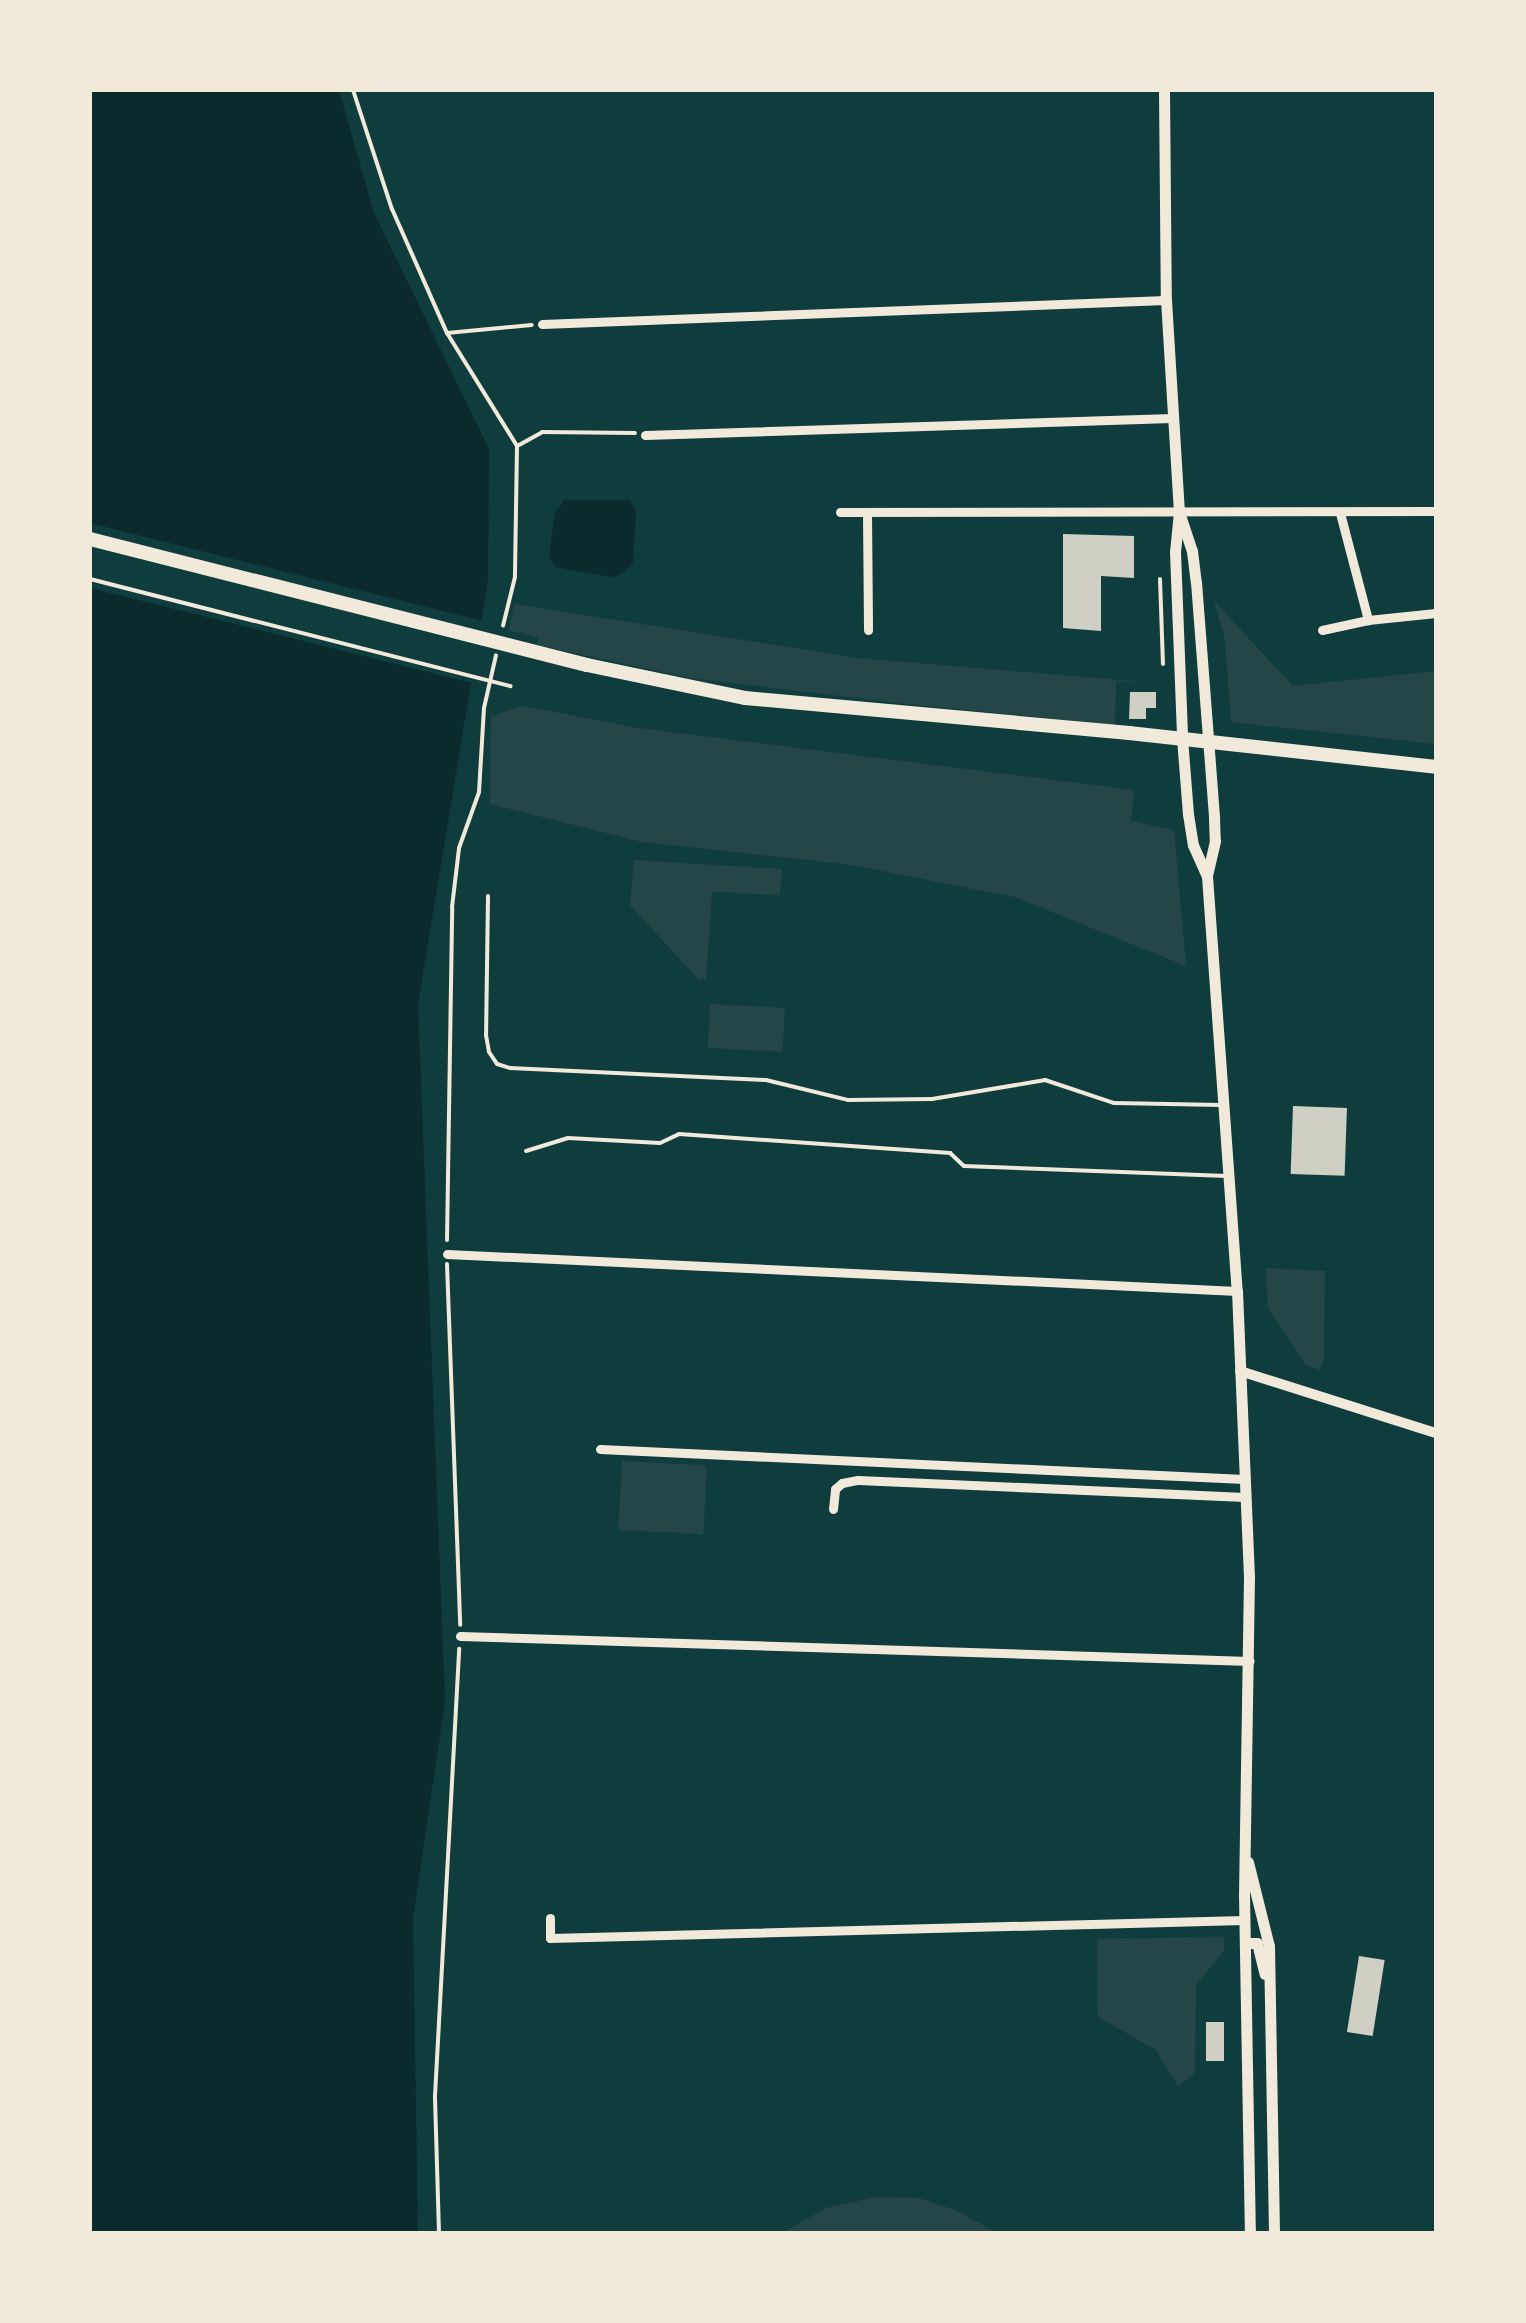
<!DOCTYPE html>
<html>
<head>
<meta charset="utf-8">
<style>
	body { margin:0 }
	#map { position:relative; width:1526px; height:2323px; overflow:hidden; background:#0f3d3e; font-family:Barlow,sans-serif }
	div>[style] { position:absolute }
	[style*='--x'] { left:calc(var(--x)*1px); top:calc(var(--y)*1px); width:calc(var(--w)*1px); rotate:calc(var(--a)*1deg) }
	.green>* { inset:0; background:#244646; transform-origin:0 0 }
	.water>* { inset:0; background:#0a2a2b }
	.pier>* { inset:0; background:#0f3d3e; transform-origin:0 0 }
	.building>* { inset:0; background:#cfcfc3; transform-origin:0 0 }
	.path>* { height:4px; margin:-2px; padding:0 2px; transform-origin:2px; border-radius:2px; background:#f1e9da }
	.service>* { height:4px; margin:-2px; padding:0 2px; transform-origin:2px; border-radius:2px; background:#f1e9da }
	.minor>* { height:9px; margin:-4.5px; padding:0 4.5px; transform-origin:4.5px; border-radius:4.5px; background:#f1e9da }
	.tertiary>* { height:10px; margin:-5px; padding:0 5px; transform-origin:5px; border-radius:5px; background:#f1e9da }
	.secondary>* { height:11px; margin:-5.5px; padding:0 5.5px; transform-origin:5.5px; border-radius:5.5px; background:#f1e9da }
	.primary>* { height:14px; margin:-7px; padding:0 7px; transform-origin:7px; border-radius:7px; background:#f1e9da }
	span { translate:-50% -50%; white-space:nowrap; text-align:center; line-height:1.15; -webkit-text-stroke:10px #f1e9da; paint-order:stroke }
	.frame { position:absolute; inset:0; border:92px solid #f1e9da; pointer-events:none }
</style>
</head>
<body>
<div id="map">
	<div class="green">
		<div style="clip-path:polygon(1214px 601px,1293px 686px,1436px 671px,1436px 744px,1231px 722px,1225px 639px)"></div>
		<div style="clip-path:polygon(514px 604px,858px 658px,1156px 683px,1116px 681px,1115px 725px,907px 704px,690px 678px,537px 645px,539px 638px,509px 630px)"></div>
		<div style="clip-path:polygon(523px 706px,638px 728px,1134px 790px,1131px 821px,1174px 830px,1186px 966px,1015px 897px,846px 864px,642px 842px,490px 804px,491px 716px)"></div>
		<div style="clip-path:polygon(634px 860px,782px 869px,780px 895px,712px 892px,706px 979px,699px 980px,630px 905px)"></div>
		<div style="left:710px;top:1004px;width:75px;height:44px;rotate:3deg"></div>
		<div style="clip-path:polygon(1266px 1268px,1325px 1271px,1324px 1357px,1320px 1370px,1306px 1365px,1268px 1308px)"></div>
		<div style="left:622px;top:1461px;width:85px;height:69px;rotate:3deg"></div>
		<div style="clip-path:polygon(1224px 1937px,1224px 1950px,1196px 1986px,1195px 2073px,1178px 2086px,1155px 2049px,1098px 2017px,1097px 1939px)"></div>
		<div style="clip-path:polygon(875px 2197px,919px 2198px,955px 2210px,998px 2233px,782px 2233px,826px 2208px)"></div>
	</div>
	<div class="water">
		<div style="clip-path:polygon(90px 90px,339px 90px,374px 213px,489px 449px,488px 580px,418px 1004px,445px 1702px,413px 1918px,418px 2233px,90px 2233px)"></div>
		<div style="clip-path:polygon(564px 500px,630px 500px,636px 512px,633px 563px,620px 575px,611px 577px,555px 567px,549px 556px,555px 513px)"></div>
	</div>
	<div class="pier">
		<div style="left:90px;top:523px;width:409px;height:63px;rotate:14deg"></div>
	</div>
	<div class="building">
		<div style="clip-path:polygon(1063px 534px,1134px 536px,1134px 578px,1101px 576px,1101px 631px,1063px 628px)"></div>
		<div style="clip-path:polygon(1130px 692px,1156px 692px,1156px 708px,1146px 708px,1146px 719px,1129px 719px)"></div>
		<div style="left:1293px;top:1106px;width:54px;height:68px;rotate:2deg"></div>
		<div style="left:1359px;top:1956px;width:26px;height:77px;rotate:9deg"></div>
		<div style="left:1206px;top:2022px;width:18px;height:39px"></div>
	</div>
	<div class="path">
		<div style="--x:353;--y:90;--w:125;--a:71.9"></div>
		<div style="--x:392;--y:209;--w:136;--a:66.1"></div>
		<div style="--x:447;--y:333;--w:133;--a:58.2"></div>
		<div style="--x:517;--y:446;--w:131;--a:90.9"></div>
		<div style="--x:515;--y:577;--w:50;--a:103.8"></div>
		<div style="--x:447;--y:333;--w:85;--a:-5.4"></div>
		<div style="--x:519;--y:445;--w:26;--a:-29"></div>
		<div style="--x:542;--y:432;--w:93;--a:0.6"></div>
		<div style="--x:90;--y:579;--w:434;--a:14.3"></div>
		<div style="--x:1160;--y:579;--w:85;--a:88"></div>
		<div style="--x:447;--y:1240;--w:333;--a:-89.1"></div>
		<div style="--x:452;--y:907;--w:59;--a:-83.2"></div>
		<div style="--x:459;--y:848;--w:59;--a:-70.3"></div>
		<div style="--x:479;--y:792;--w:84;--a:-86.6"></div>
		<div style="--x:484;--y:708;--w:54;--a:-77.2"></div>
		<div style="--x:447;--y:1264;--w:361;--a:87.9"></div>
		<div style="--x:439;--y:2233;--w:137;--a:-91.7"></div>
		<div style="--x:435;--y:2096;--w:448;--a:-86.9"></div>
	</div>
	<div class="service">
		<div style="--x:488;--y:896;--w:139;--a:90.8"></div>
		<div style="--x:486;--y:1035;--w:17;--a:80"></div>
		<div style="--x:489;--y:1052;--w:14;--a:56"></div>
		<div style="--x:497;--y:1064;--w:14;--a:17"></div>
		<div style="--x:510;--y:1068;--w:256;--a:2.7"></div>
		<div style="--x:766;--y:1080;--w:84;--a:13.7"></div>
		<div style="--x:848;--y:1100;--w:84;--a:-0.7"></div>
		<div style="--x:932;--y:1099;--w:115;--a:-9.5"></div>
		<div style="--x:1045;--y:1080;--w:73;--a:18.4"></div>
		<div style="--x:1114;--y:1103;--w:108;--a:1.1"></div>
		<div style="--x:526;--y:1151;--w:44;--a:-17.2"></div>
		<div style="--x:568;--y:1138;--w:92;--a:3.1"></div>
		<div style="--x:660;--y:1143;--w:21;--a:-25"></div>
		<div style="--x:679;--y:1134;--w:272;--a:4"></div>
		<div style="--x:950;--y:1153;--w:19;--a:43"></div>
		<div style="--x:964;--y:1166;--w:263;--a:2.2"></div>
	</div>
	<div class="minor">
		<div style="--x:542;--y:324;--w:624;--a:-2.2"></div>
		<div style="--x:645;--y:435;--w:527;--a:-1.85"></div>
		<div style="--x:840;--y:512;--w:596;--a:-0.1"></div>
		<div style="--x:867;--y:512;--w:118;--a:89.5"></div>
		<div style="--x:1340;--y:513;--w:111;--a:75.3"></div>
		<div style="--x:1368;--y:620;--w:68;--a:-5.9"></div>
		<div style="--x:1322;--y:630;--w:47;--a:-12.3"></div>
		<div style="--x:447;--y:1254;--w:791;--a:2.68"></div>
		<div style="--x:600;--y:1449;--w:645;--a:2.67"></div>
		<div style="--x:833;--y:1509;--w:20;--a:-84"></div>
		<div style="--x:835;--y:1489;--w:9;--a:-41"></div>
		<div style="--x:842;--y:1483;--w:16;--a:-11"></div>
		<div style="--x:858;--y:1480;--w:387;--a:2.5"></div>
		<div style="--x:460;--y:1636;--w:790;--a:1.81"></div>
		<div style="--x:550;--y:1918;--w:20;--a:90"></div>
		<div style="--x:550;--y:1938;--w:694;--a:-1.49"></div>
	</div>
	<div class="tertiary">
		<div style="--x:1240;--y:1371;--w:206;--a:17.6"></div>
	</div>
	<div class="secondary">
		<div style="--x:1164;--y:90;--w:210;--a:89.5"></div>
		<div style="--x:1166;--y:300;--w:212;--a:86.5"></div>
		<div style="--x:1179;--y:512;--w:40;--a:95.7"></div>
		<div style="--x:1175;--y:552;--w:186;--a:87.8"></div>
		<div style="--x:1182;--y:738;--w:76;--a:85.5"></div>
		<div style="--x:1188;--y:814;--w:31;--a:81"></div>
		<div style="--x:1193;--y:845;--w:34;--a:66"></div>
		<div style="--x:1179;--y:512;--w:41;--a:71.6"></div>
		<div style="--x:1192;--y:551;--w:31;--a:83"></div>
		<div style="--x:1196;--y:582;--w:237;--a:85.6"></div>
		<div style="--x:1214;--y:818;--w:23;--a:88"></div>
		<div style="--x:1215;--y:841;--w:36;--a:103"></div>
		<div style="--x:1207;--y:876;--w:416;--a:85.9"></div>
		<div style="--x:1237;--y:1291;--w:286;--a:87.6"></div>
		<div style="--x:1249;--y:1577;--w:318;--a:90.9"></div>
		<div style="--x:1244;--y:1895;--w:338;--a:89"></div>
		<div style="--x:1248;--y:1862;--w:87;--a:76"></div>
		<div style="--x:1269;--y:1946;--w:287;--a:89"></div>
		<div style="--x:1246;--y:1943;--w:11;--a:0"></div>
		<div style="--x:1257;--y:1943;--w:32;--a:76"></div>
	</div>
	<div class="primary">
		<div style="--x:90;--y:539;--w:513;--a:14.23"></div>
		<div style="--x:587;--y:665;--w:161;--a:11.8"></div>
		<div style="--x:745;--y:698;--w:386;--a:5.2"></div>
		<div style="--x:1129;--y:733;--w:309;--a:6.3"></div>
	</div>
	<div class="frame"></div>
</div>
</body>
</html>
